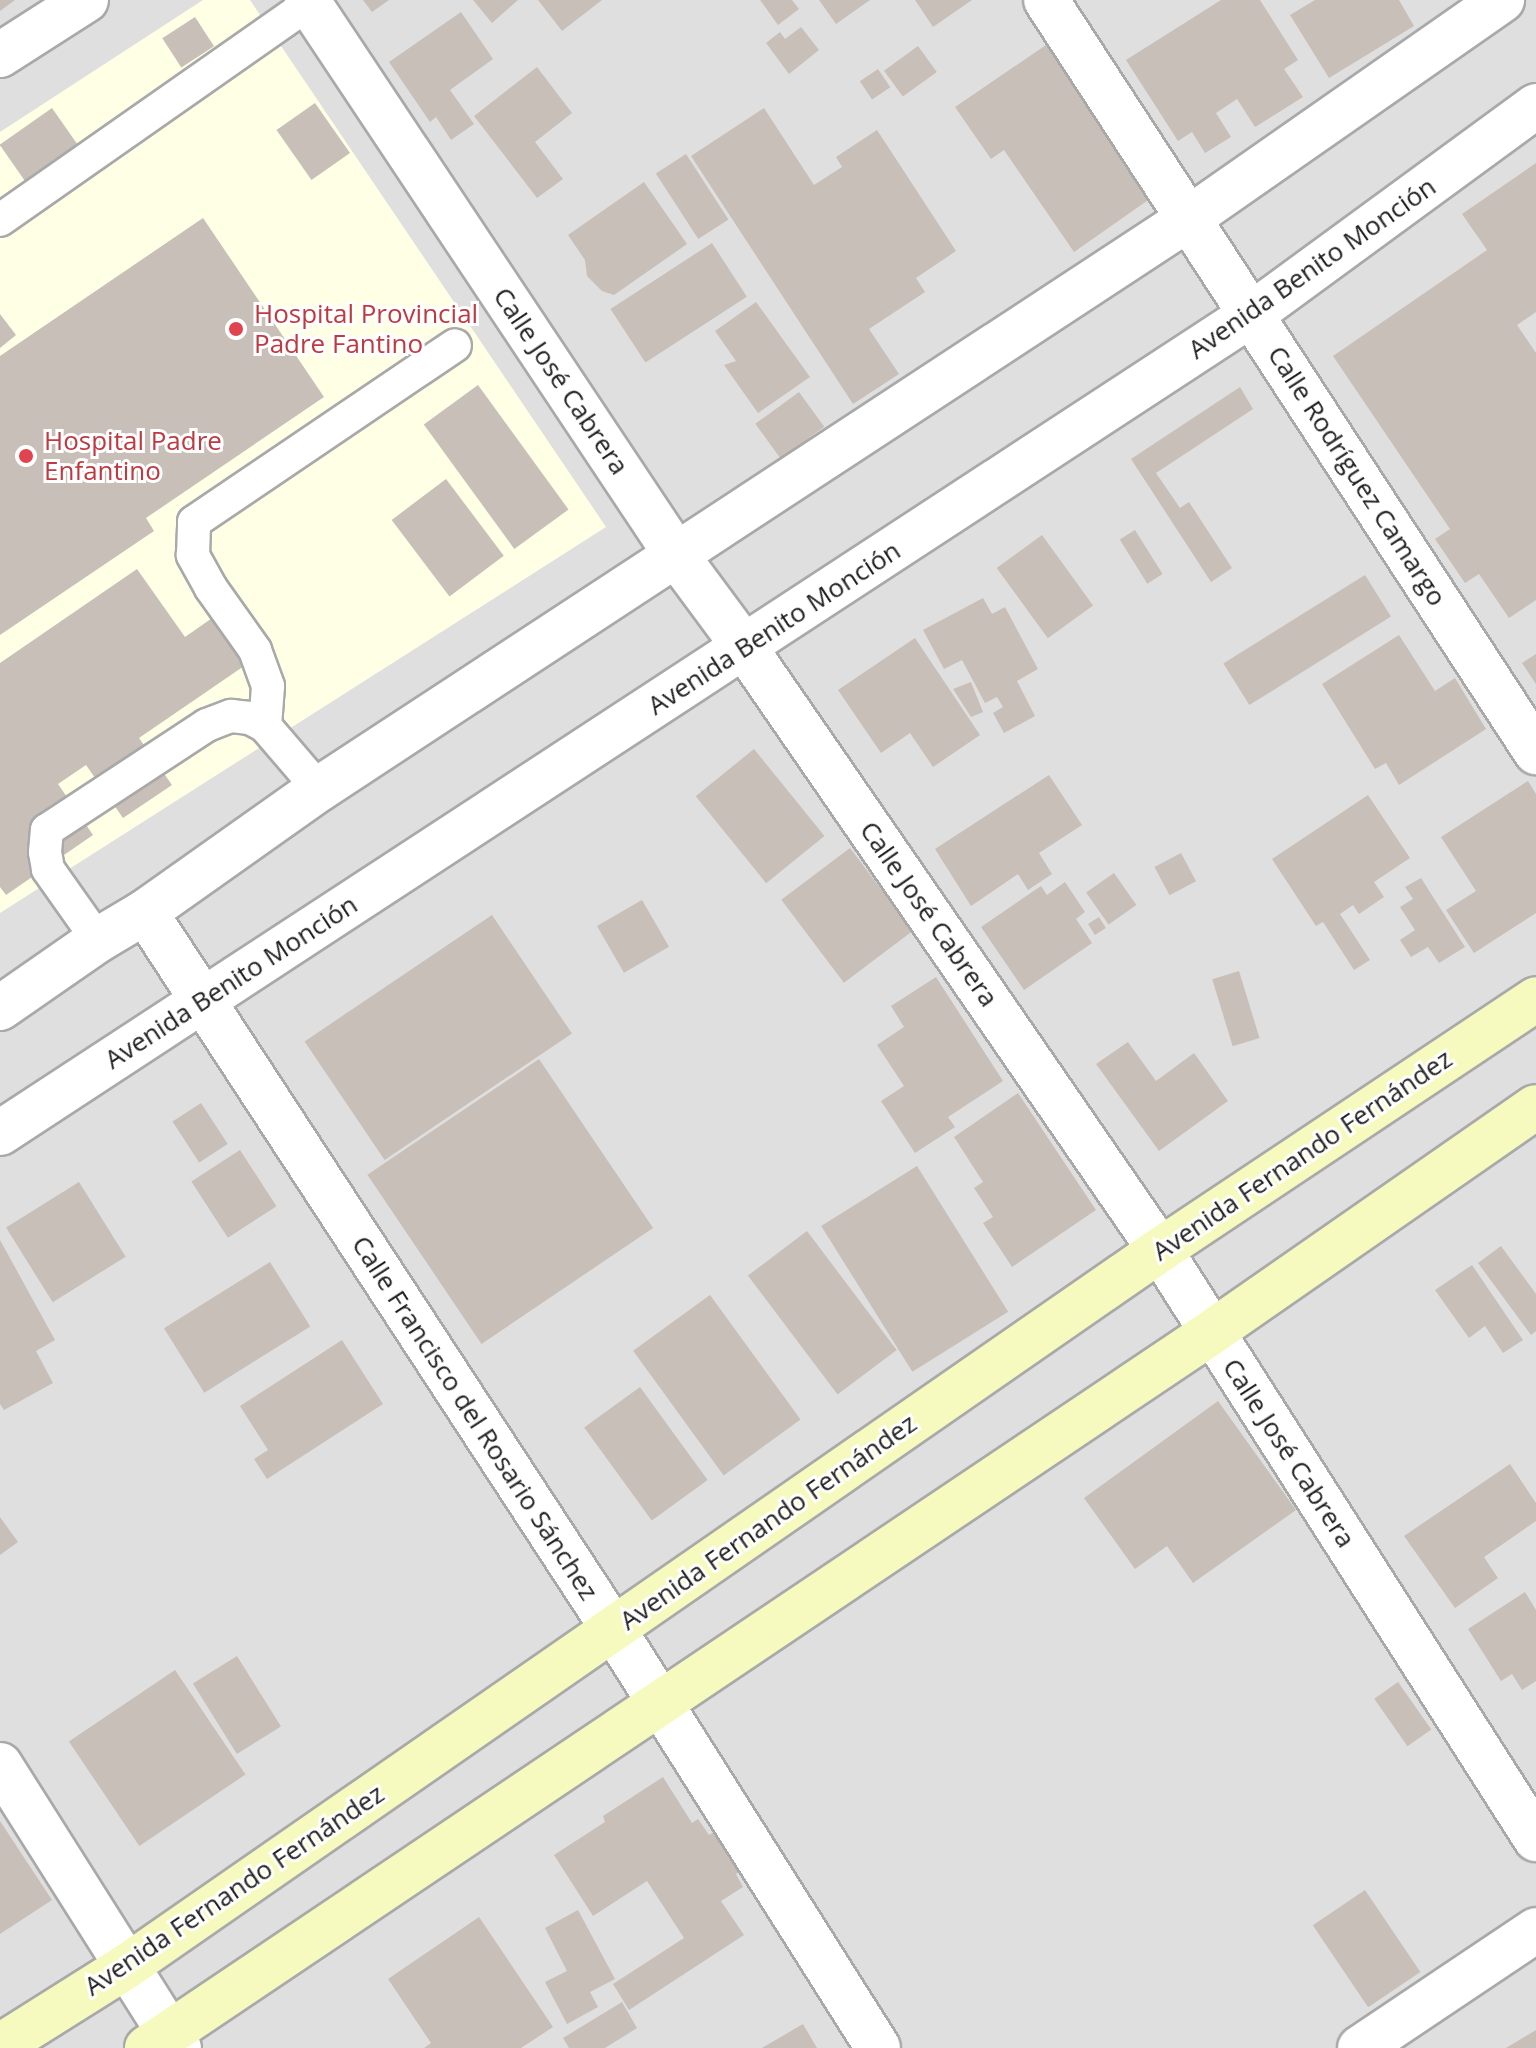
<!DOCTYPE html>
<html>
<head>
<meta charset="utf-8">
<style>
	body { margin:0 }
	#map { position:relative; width:1536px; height:2048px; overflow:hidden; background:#f2efe9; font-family:"Open Sans",sans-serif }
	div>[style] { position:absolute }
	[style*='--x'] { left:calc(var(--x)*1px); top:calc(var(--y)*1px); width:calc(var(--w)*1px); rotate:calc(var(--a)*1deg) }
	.residential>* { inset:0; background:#e0dfdf; transform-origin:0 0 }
	.education>* { inset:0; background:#ffffe5 }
	.building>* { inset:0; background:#c7bfb8; transform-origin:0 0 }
	.roads { filter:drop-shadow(2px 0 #a9a9a9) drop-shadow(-2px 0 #a9a9a9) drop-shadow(0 2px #a9a9a9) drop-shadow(0 -2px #a9a9a9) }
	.service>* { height:32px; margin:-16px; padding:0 16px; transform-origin:16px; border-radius:16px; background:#fff }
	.minor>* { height:44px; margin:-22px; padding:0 22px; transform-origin:22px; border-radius:22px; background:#fff }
	.secondary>* { height:44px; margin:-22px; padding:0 22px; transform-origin:22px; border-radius:22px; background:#f7fabf }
	.dots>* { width:22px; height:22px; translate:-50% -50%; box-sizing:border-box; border:4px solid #fff; border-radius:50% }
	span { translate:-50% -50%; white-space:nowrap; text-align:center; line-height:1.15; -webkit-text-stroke:6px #fff; paint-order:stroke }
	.street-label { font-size:26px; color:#222 }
	.health-label { font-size:26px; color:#be3a42 }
	.left { translate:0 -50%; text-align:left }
</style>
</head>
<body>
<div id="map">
	<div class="residential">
		<div style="left:0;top:0;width:1536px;height:2048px"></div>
	</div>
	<div class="education">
		<div style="clip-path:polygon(203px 0,250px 0,606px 527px,0 913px,0 132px)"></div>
	</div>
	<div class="building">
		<div style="clip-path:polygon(0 0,15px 0,0 11px)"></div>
		<div style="clip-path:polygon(363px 0,389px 0,372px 12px)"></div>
		<div style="clip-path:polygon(473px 0,518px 0,492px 23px)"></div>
		<div style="clip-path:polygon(538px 0,602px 0,562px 31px)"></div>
		<div style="clip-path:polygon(760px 0,792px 0,799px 9px,778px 25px)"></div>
		<div style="clip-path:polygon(819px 0,870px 0,836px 24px)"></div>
		<div style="clip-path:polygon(915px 0,972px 0,933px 27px)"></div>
		<div style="clip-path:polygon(1221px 0,1260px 0,1298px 60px,1284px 69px,1303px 97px,1255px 127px,1237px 99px,1216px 113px,1231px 137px,1205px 153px,1192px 132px,1178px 141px,1126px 60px)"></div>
		<div style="clip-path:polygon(1315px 0,1399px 0,1414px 26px,1329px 78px,1290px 15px)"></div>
		<div style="clip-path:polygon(461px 12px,493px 59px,450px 90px,474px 124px,451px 140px,436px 117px,430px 122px,389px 62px)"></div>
		<div style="left:195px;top:17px;width:35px;height:39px;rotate:57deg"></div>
		<div style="clip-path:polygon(801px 27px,819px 50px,789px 74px,766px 43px,780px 32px,785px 39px)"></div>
		<div style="clip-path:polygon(1049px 43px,1154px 196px,1074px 252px,1004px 150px,991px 159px,955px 107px)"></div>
		<div style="left:918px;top:46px;width:32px;height:42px;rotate:54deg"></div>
		<div style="clip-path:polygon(537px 67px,572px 113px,535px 142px,563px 179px,537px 198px,474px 116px)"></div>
		<div style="left:878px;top:69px;width:22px;height:22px;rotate:56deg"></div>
		<div style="left:315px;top:103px;width:61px;height:47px;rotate:55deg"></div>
		<div style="left:52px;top:108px;width:47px;height:64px;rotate:55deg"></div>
		<div style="clip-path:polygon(764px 108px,814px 185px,842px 167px,836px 157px,877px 130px,956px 251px,916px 278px,925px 292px,869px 329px,899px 374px,853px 404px,691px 156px)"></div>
		<div style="left:686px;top:154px;width:78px;height:36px;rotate:57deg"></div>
		<div style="clip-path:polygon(1536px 163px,1536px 312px,1517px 325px,1536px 353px,1536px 600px,1509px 618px,1479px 574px,1465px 583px,1435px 539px,1450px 529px,1333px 356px,1487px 250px,1462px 214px)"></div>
		<div style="clip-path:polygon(644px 182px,687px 244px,614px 295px,602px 291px,587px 276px,585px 260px,568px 235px)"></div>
		<div style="clip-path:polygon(203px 218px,324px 397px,146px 518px,154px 531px,0 635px,0 356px)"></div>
		<div style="left:712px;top:243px;width:64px;height:121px;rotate:57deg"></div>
		<div style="clip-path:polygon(756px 302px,810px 377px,758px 413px,724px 365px,736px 361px,715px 331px)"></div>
		<div style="clip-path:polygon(0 314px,16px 335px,0 348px)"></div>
		<div style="left:478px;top:385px;width:154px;height:67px;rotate:54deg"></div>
		<div style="clip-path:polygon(1240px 387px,1253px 409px,1156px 473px,1180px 508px,1189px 502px,1232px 568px,1211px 582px,1131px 459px)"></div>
		<div style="left:799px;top:392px;width:43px;height:54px;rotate:54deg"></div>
		<div style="left:446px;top:479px;width:96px;height:68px;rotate:53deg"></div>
		<div style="left:1135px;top:530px;width:52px;height:18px;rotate:58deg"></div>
		<div style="left:1042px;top:535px;width:87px;height:56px;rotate:54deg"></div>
		<div style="clip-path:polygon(137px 569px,185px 637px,215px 616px,247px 664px,139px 738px,172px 785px,123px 818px,86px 765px,58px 784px,93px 835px,6px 895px,0 887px,0 663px)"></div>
		<div style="left:1365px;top:575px;width:49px;height:167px;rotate:58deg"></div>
		<div style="clip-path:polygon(983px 598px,992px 614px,1005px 607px,1038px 669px,1017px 681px,1035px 716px,1004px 733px,993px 713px,1003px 707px,997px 697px,985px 703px,962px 660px,944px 669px,923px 630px)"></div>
		<div style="clip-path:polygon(1399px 635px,1435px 691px,1455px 678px,1486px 729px,1399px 785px,1386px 763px,1375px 769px,1322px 684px)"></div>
		<div style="clip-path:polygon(915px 638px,980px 735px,933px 767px,910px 733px,881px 753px,838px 690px)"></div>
		<div style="clip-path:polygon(1536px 654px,1536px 684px,1522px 663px)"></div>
		<div style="clip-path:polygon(971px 682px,983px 712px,971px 717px,953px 689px)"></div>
		<div style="left:754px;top:749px;width:112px;height:75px;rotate:51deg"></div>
		<div style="clip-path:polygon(1049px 775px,1082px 825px,1039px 853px,1052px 874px,1028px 890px,1018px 874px,971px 906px,935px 849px)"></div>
		<div style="clip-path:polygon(1528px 781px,1536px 794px,1536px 913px,1474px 953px,1446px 910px,1476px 891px,1441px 837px)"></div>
		<div style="clip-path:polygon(1368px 795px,1410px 858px,1374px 882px,1384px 897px,1359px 914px,1353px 905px,1340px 914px,1370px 960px,1354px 970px,1323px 922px,1316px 926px,1272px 859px)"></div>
		<div style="left:850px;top:848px;width:104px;height:86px;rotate:53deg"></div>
		<div style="left:1181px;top:853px;width:32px;height:30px;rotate:62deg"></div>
		<div style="left:1114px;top:873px;width:39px;height:34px;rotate:55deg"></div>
		<div style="clip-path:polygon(1421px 878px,1465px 947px,1439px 963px,1428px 947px,1411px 957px,1400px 940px,1415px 930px,1400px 907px,1413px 899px,1405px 887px)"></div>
		<div style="clip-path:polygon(1065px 882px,1085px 912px,1076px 919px,1092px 943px,1024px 990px,981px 927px,1041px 886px,1047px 895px)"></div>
		<div style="left:642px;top:900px;width:54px;height:52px;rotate:60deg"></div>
		<div style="left:492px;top:915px;width:143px;height:226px;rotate:56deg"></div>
		<div style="left:1099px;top:917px;width:13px;height:13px;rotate:58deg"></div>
		<div style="left:1239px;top:971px;width:70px;height:28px;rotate:73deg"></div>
		<div style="clip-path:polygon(936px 977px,1003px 1081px,948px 1117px,955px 1127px,915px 1153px,881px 1101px,904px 1086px,877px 1045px,904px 1027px,891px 1006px)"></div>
		<div style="clip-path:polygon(1128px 1042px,1156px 1081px,1194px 1053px,1228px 1101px,1159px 1151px,1096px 1064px)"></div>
		<div style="left:539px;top:1059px;width:204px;height:207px;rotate:56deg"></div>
		<div style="clip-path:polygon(1018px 1093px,1096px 1210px,1012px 1267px,983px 1223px,993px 1217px,974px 1188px,983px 1182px,954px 1137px)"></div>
		<div style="left:201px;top:1103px;width:49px;height:34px;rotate:57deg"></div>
		<div style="left:240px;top:1150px;width:67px;height:58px;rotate:57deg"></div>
		<div style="left:917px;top:1166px;width:172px;height:113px;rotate:58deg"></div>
		<div style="left:79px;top:1182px;width:88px;height:86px;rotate:58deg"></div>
		<div style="left:807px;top:1231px;width:149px;height:74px;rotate:53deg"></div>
		<div style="clip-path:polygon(0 1240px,55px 1340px,36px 1351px,53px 1383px,4px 1410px,0 1404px)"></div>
		<div style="clip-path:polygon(1501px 1246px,1536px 1294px,1536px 1331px,1531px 1335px,1478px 1263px)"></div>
		<div style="left:270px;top:1262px;width:76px;height:125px;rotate:58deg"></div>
		<div style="clip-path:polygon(1472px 1265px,1523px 1340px,1503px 1353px,1485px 1326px,1469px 1338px,1435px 1290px)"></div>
		<div style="left:710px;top:1295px;width:154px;height:95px;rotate:54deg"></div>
		<div style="clip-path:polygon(342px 1340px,383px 1404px,267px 1479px,254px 1459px,268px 1450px,240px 1406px)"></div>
		<div style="left:640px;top:1387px;width:115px;height:69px;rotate:54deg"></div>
		<div style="clip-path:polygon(1218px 1401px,1296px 1510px,1193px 1583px,1167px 1546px,1135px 1569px,1084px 1498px)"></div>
		<div style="clip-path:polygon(1510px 1464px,1536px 1503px,1536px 1521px,1484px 1557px,1498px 1578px,1455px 1608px,1404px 1536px)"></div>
		<div style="clip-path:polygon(0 1517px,18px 1542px,0 1555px)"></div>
		<div style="clip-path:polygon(1525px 1592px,1536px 1610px,1536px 1681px,1522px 1690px,1512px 1674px,1501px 1681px,1468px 1629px)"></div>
		<div style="left:237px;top:1656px;width:83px;height:52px;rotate:58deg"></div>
		<div style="left:175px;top:1670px;width:126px;height:128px;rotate:56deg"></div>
		<div style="left:1398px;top:1682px;width:58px;height:29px;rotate:55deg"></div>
		<div style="clip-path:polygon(663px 1777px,692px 1823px,698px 1819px,709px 1835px,722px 1827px,748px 1867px,736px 1874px,743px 1887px,721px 1901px,744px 1935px,629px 2010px,613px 1984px,684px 1938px,647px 1881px,593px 1916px,554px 1855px,605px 1822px,603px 1816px)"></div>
		<div style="clip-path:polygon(0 1821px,52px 1900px,0 1934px)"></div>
		<div style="left:1365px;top:1890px;width:99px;height:63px;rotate:56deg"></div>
		<div style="clip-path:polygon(578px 1910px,615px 1979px,590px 1992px,598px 2007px,567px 2024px,545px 1982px,567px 1971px,545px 1928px)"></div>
		<div style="clip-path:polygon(479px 1917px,553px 2027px,521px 2048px,424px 2048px,431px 2043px,388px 1979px)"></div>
		<div style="clip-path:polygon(622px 2002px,637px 2028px,605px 2048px,569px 2048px,563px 2038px)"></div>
		<div style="clip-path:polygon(803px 2024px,817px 2048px,762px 2048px)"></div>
		<div style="clip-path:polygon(1536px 2030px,1536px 2048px,1506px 2048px)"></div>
	</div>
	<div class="roads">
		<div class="service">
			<div style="--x:0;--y:220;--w:377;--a:-35"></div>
			<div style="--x:265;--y:726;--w:40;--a:-85.7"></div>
			<div style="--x:268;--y:686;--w:38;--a:-110"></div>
			<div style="--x:255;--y:650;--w:76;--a:-125.4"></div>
			<div style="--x:211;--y:588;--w:38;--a:-119"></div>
			<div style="--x:193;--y:555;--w:33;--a:-88"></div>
			<div style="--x:194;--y:522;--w:315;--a:-34.1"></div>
			<div style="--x:98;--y:940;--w:87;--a:-125.2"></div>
			<div style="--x:48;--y:869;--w:17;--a:-100"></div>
			<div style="--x:45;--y:852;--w:22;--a:-85"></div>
			<div style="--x:47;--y:830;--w:191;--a:-33.3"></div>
			<div style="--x:207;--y:725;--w:26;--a:-21"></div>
			<div style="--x:231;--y:716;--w:19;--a:6"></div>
			<div style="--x:250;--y:718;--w:17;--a:28"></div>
			<div style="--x:265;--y:726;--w:83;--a:49.4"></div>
		</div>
		<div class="minor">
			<div style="--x:307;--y:0;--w:668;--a:56.36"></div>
			<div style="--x:677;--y:556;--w:114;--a:53.5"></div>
			<div style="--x:745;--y:648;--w:731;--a:55.42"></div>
			<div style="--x:1160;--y:1250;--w:699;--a:57.45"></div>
			<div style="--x:1046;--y:0;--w:898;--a:56.91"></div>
			<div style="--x:0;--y:55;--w:102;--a:-32.6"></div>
			<div style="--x:145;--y:912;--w:858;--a:56.85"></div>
			<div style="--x:614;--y:1630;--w:494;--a:57.7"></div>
			<div style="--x:0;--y:1008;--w:119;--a:-34.8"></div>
			<div style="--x:98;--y:940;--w:55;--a:-30.8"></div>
			<div style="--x:145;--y:912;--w:213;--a:-35.3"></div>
			<div style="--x:319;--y:789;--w:1039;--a:-33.26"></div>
			<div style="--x:1188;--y:219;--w:383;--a:-34.9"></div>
			<div style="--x:0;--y:1133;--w:1496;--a:-33.19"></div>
			<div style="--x:1252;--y:314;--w:352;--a:-36.2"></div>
			<div style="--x:0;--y:1765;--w:335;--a:57.7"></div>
			<div style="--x:1360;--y:2048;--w:212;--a:-33.8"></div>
		</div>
		<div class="secondary">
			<div style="--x:0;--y:2046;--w:150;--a:-32.2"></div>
			<div style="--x:127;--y:1966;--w:1257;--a:-34.73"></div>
			<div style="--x:1160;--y:1250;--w:452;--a:-33.7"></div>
			<div style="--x:147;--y:2048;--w:1283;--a:-33.91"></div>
			<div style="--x:1212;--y:1332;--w:394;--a:-34.8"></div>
		</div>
	</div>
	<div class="dots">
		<div style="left:236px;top:329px;background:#e0444e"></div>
		<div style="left:26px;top:456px;background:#e0444e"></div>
	</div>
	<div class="street-label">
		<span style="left:1312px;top:268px;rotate:-35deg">Avenida Benito Monción</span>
		<span style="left:561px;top:381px;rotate:56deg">Calle José Cabrera</span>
		<span style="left:1357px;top:476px;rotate:57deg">Calle Rodríguez Camargo</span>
		<span style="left:774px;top:628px;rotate:-33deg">Avenida Benito Monción</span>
		<span style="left:929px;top:914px;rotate:55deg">Calle José Cabrera</span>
		<span style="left:231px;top:982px;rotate:-33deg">Avenida Benito Monción</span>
		<span style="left:1302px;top:1155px;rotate:-34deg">Avenida Fernando Fernández</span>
		<span style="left:475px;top:1418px;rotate:57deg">Calle Francisco del Rosario Sánchez</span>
		<span style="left:1289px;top:1453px;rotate:57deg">Calle José Cabrera</span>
		<span style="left:768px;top:1522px;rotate:-35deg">Avenida Fernando Fernández</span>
		<span style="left:234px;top:1890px;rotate:-34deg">Avenida Fernando Fernández</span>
	</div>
	<div class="health-label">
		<span class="left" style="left:254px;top:329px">Hospital Provincial<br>Padre Fantino</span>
		<span class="left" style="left:44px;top:456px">Hospital Padre<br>Enfantino</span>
	</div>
</div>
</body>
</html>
